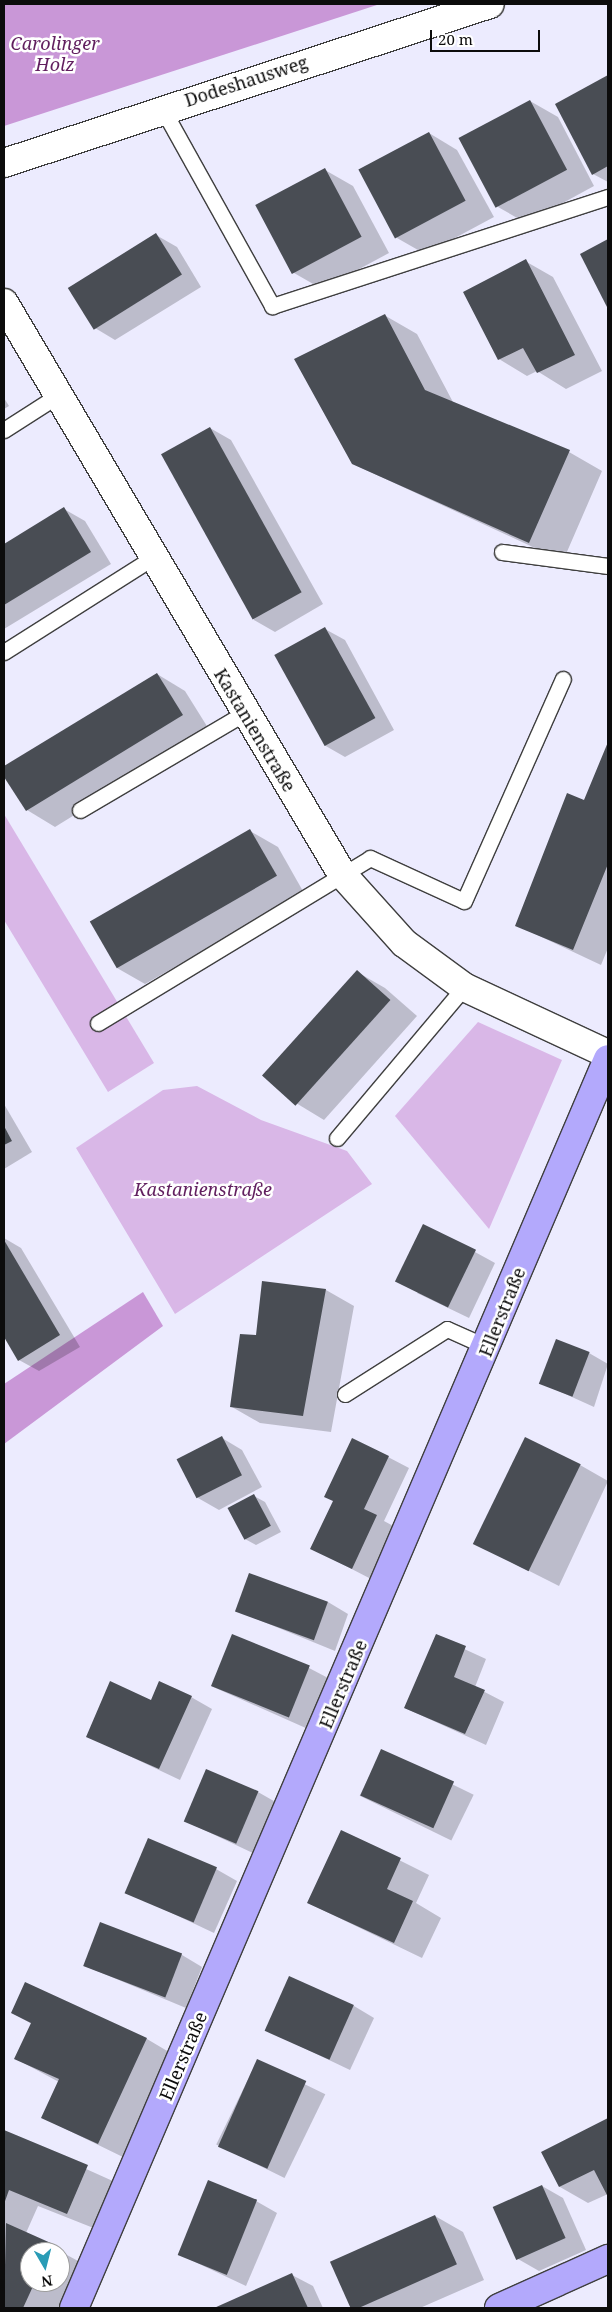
<!DOCTYPE html>
<html>
<head>
<meta charset="utf-8">
<style>
	body { margin:0 }
	#map { position:relative; width:612px; height:2312px; overflow:hidden; background:#ecebfe; font-family:"Noto Serif",serif }
	div>[style] { position:absolute }
	[style*='--x'] { left:calc(var(--x)*1px); top:calc(var(--y)*1px); width:calc(var(--w)*1px); rotate:calc(var(--a)*1deg) }
	.green>* { inset:0; background:#d9b7e7 }
	.forest>* { inset:0; background:#c997d7 }
	.shadow>* { inset:0; background:#0003; transform-origin:0 0 }
	.building>* { inset:0; background:#494d54; transform-origin:0 0 }
	.roads { filter:drop-shadow(1px 0 #3f3f3f) drop-shadow(-1px 0 #3f3f3f) drop-shadow(0 1px #3f3f3f) drop-shadow(0 -1px #3f3f3f) }
	.lane>* { height:15px; margin:-7.5px; padding:0 7.5px; transform-origin:7.5px; border-radius:7.5px; background:#fff }
	.street>* { height:28px; margin:-14px; padding:0 14px; transform-origin:14px; border-radius:14px; background:#fff }
	.secondary>* { height:28px; margin:-14px; padding:0 14px; transform-origin:14px; border-radius:14px; background:#b3a9fc }
	span { translate:-50% -50%; white-space:nowrap; text-align:center; line-height:1.15; -webkit-text-stroke:5px #fff; paint-order:stroke }
	.park-label { font-size:18px; color:#611f5f; font-style:italic }
	.street-label { font-size:18px; color:#0c0c0c }
	.frame { position:absolute; inset:0; border:5px solid #0c0c0c; pointer-events:none }
	.north { position:absolute; left:20px; top:2242px; width:50px; height:50px; box-sizing:border-box; background:#fff; border:1px solid #9e9e9e; border-radius:50%; rotate:172deg; font-size:14px; font-weight:700; line-height:20px; text-align:center; color:#0c0c0c }
	.north::after { content:''; display:block; margin:auto; width:18px; height:22px; background:#2a9cb6; clip-path:polygon(50% 0,100% 100%,50% 72%,0 100%) }
	.scale { position:absolute; left:430px; top:30px; width:110px; height:22px; box-sizing:border-box; border:2px solid #0c0c0c; border-top:0; padding-left:6px; font-size:15px; line-height:18px; white-space:nowrap; color:#0c0c0c; -webkit-text-stroke:4px #fff; paint-order:stroke }
</style>
</head>
<body>
<div id="map">
	<div class="green">
		<div style="clip-path:polygon(4px 814px,154px 1063px,108px 1092px,4px 920px)"></div>
		<div style="clip-path:polygon(478px 1022px,562px 1060px,489px 1229px,395px 1116px)"></div>
		<div style="clip-path:polygon(197px 1086px,261px 1120px,347px 1151px,372px 1184px,175px 1314px,76px 1148px,163px 1090px)"></div>
	</div>
	<div class="forest">
		<div style="clip-path:polygon(4px 4px,380px 4px,4px 126px)"></div>
		<div style="clip-path:polygon(143px 1292px,163px 1326px,4px 1444px,4px 1384px)"></div>
	</div>
	<div class="shadow">
		<div style="clip-path:polygon(608px 77px,608px 182px,593px 174px,557px 105px)"></div>
		<div style="clip-path:polygon(530px 101px,558px 117px,594px 186px,526px 223px,498px 207px)"></div>
		<div style="clip-path:polygon(429px 133px,457px 150px,494px 217px,425px 254px,397px 238px)"></div>
		<div style="clip-path:polygon(325px 170px,353px 186px,389px 253px,322px 289px,294px 273px)"></div>
		<div style="clip-path:polygon(156px 235px,177px 247px,201px 287px,115px 340px,95px 328px)"></div>
		<div style="clip-path:polygon(608px 240px,608px 307px,581px 254px)"></div>
		<div style="clip-path:polygon(525px 261px,553px 277px,602px 371px,566px 389px,537px 371px,527px 376px,499px 359px,464px 293px)"></div>
		<div style="clip-path:polygon(384px 315px,417px 334px,454px 404px,569px 452px,602px 471px,563px 561px,353px 464px)"></div>
		<div style="clip-path:polygon(4px 398px,9px 406px,4px 409px)"></div>
		<div style="clip-path:polygon(210px 428px,231px 440px,323px 604px,275px 632px,254px 620px)"></div>
		<div style="clip-path:polygon(64px 509px,85px 521px,111px 564px,4px 629px,4px 545px)"></div>
		<div style="clip-path:polygon(325px 629px,345px 640px,394px 730px,345px 757px,324px 745px)"></div>
		<div style="clip-path:polygon(157px 674px,185px 691px,210px 731px,55px 827px,27px 810px,4px 775px,4px 768px)"></div>
		<div style="clip-path:polygon(608px 745px,608px 948px,601px 965px,516px 925px,585px 802px)"></div>
		<div style="clip-path:polygon(250px 831px,278px 847px,304px 893px,145px 984px,117px 968px)"></div>
		<div style="clip-path:polygon(357px 972px,385px 988px,417px 1016px,324px 1120px,296px 1103px,264px 1076px)"></div>
		<div style="clip-path:polygon(4px 1104px,32px 1152px,4px 1169px)"></div>
		<div style="clip-path:polygon(4px 1238px,21px 1248px,80px 1347px,39px 1371px,19px 1360px,4px 1334px)"></div>
		<div style="clip-path:polygon(475px 1252px,495px 1263px,469px 1318px,417px 1293px)"></div>
		<div style="clip-path:polygon(263px 1283px,326px 1290px,354px 1306px,331px 1432px,260px 1423px,232px 1407px,257px 1336px)"></div>
		<div style="clip-path:polygon(589px 1353px,608px 1364px,594px 1407px,541px 1383px)"></div>
		<div style="clip-path:polygon(222px 1438px,242px 1450px,262px 1487px,219px 1510px,198px 1498px)"></div>
		<div style="clip-path:polygon(388px 1457px,409px 1468px,384px 1521px,397px 1528px,373px 1580px,311px 1548px,334px 1501px)"></div>
		<div style="clip-path:polygon(580px 1465px,608px 1481px,559px 1586px,476px 1544px)"></div>
		<div style="clip-path:polygon(254px 1496px,265px 1502px,281px 1532px,256px 1545px,245px 1539px)"></div>
		<div style="clip-path:polygon(328px 1602px,348px 1614px,335px 1651px,237px 1611px)"></div>
		<div style="clip-path:polygon(436px 1636px,486px 1659px,475px 1687px,504px 1702px,486px 1745px,405px 1708px)"></div>
		<div style="clip-path:polygon(309px 1668px,330px 1679px,308px 1729px,211px 1686px)"></div>
		<div style="clip-path:polygon(191px 1697px,212px 1709px,180px 1780px,87px 1736px)"></div>
		<div style="left:382px;top:1750px;width:102px;height:51px;rotate:26deg"></div>
		<div style="clip-path:polygon(258px 1792px,279px 1804px,257px 1855px,185px 1821px)"></div>
		<div style="clip-path:polygon(341px 1831px,429px 1875px,416px 1903px,441px 1918px,422px 1958px,308px 1903px)"></div>
		<div style="clip-path:polygon(216px 1869px,237px 1881px,214px 1933px,125px 1891px)"></div>
		<div style="clip-path:polygon(182px 1955px,202px 1967px,186px 2008px,85px 1966px)"></div>
		<div style="clip-path:polygon(354px 2006px,374px 2018px,350px 2070px,266px 2030px)"></div>
		<div style="clip-path:polygon(12px 2013px,147px 2039px,174px 2055px,127px 2159px,43px 2118px,59px 2082px,16px 2059px,32px 2024px)"></div>
		<div style="left:257px;top:2061px;width:76px;height:93px;rotate:26deg"></div>
		<div style="clip-path:polygon(608px 2119px,608px 2194px,588px 2203px,560px 2187px,542px 2153px)"></div>
		<div style="clip-path:polygon(evenodd,4px 2132px,115px 2182px,96px 2229px,38px 2206px,26px 2233px,80px 2262px,59px 2308px,4px 2308px,4px 2132px,30px 2252px,60px 2252px,60px 2282px,30px 2282px,30px 2252px)"></div>
		<div style="clip-path:polygon(542px 2186px,563px 2198px,586px 2250px,539px 2271px,518px 2259px)"></div>
		<div style="clip-path:polygon(256px 2201px,277px 2213px,246px 2286px,178px 2254px)"></div>
		<div style="clip-path:polygon(435px 2216px,463px 2232px,484px 2280px,420px 2308px,352px 2308px,331px 2262px)"></div>
		<div style="clip-path:polygon(292px 2275px,313px 2286px,323px 2308px,217px 2308px)"></div>
	</div>
	<div class="building">
		<div style="clip-path:polygon(608px 75px,608px 166px,592px 175px,555px 104px)"></div>
		<div style="left:530px;top:100px;width:79px;height:81px;rotate:62deg"></div>
		<div style="left:429px;top:132px;width:78px;height:80px;rotate:62deg"></div>
		<div style="left:325px;top:168px;width:78px;height:79px;rotate:62deg"></div>
		<div style="left:156px;top:233px;width:49px;height:104px;rotate:58deg"></div>
		<div style="clip-path:polygon(608px 239px,608px 309px,580px 254px)"></div>
		<div style="clip-path:polygon(526px 259px,575px 355px,537px 373px,523px 348px,498px 360px,463px 292px)"></div>
		<div style="clip-path:polygon(385px 314px,425px 390px,570px 450px,529px 543px,352px 464px,294px 359px)"></div>
		<div style="left:210px;top:427px;width:189px;height:56px;rotate:61deg"></div>
		<div style="clip-path:polygon(64px 507px,91px 552px,4px 605px,4px 544px)"></div>
		<div style="left:325px;top:627px;width:104px;height:58px;rotate:61deg"></div>
		<div style="clip-path:polygon(157px 673px,183px 715px,26px 811px,4px 777px,4px 766px)"></div>
		<div style="clip-path:polygon(608px 742px,608px 864px,573px 950px,515px 926px,567px 793px,584px 800px)"></div>
		<div style="left:250px;top:829px;width:54px;height:185px;rotate:60deg"></div>
		<div style="left:357px;top:970px;width:45px;height:142px;rotate:42deg"></div>
		<div style="clip-path:polygon(4px 1126px,12px 1141px,4px 1145px)"></div>
		<div style="left:423px;top:1224px;width:59px;height:64px;rotate:26deg"></div>
		<div style="clip-path:polygon(4px 1240px,60px 1335px,18px 1361px,4px 1337px)"></div>
		<div style="clip-path:polygon(262px 1281px,326px 1289px,303px 1416px,230px 1407px,240px 1334px,256px 1335px)"></div>
		<div style="left:556px;top:1339px;width:36px;height:48px;rotate:21deg"></div>
		<div style="left:222px;top:1436px;width:44px;height:51px;rotate:63deg"></div>
		<div style="left:525px;top:1437px;width:62px;height:119px;rotate:26deg"></div>
		<div style="clip-path:polygon(352px 1438px,389px 1456px,364px 1509px,377px 1515px,352px 1569px,310px 1549px,333px 1501px,324px 1497px)"></div>
		<div style="left:254px;top:1494px;width:36px;height:30px;rotate:62deg"></div>
		<div style="left:249px;top:1573px;width:84px;height:41px;rotate:20deg"></div>
		<div style="left:232px;top:1634px;width:84px;height:56px;rotate:22deg"></div>
		<div style="clip-path:polygon(436px 1634px,466px 1646px,454px 1677px,485px 1690px,465px 1734px,404px 1708px)"></div>
		<div style="clip-path:polygon(110px 1681px,151px 1700px,159px 1681px,192px 1696px,159px 1769px,86px 1737px)"></div>
		<div style="left:381px;top:1749px;width:80px;height:51px;rotate:24deg"></div>
		<div style="left:206px;top:1769px;width:57px;height:57px;rotate:23deg"></div>
		<div style="clip-path:polygon(341px 1830px,401px 1858px,387px 1889px,413px 1901px,394px 1943px,307px 1903px)"></div>
		<div style="left:148px;top:1838px;width:75px;height:60px;rotate:23deg"></div>
		<div style="left:100px;top:1922px;width:88px;height:47px;rotate:21deg"></div>
		<div style="left:289px;top:1976px;width:71px;height:60px;rotate:24deg"></div>
		<div style="clip-path:polygon(25px 1982px,147px 2038px,98px 2144px,41px 2118px,59px 2079px,14px 2059px,31px 2023px,11px 2013px)"></div>
		<div style="left:257px;top:2059px;width:54px;height:96px;rotate:24deg"></div>
		<div style="clip-path:polygon(608px 2118px,608px 2197px,594px 2170px,559px 2187px,541px 2152px)"></div>
		<div style="clip-path:polygon(4px 2130px,88px 2165px,67px 2214px,9px 2190px,4px 2204px)"></div>
		<div style="left:208px;top:2180px;width:53px;height:81px;rotate:22deg"></div>
		<div style="left:542px;top:2185px;width:58px;height:54px;rotate:66deg"></div>
		<div style="left:435px;top:2215px;width:54px;height:115px;rotate:66deg"></div>
		<div style="clip-path:polygon(6px 2223px,53px 2244px,49px 2252px,30px 2252px,30px 2282px,35px 2282px,23px 2308px,4px 2308px)"></div>
		<div style="clip-path:polygon(292px 2273px,308px 2308px,214px 2308px)"></div>
	</div>
	<div class="roads">
		<div class="lane">
			<div style="--x:162;--y:108;--w:227;--a:60.9"></div>
			<div style="--x:272;--y:306;--w:353;--a:-18"></div>
			<div style="--x:4;--y:430;--w:63;--a:-32.7"></div>
			<div style="--x:502;--y:552;--w:107;--a:7.5"></div>
			<div style="--x:4;--y:652;--w:175;--a:-32.4"></div>
			<div style="--x:80;--y:810;--w:191;--a:-30.5"></div>
			<div style="--x:98;--y:1023;--w:318;--a:-31.2"></div>
			<div style="--x:370;--y:858;--w:103;--a:24.6"></div>
			<div style="--x:464;--y:901;--w:243;--a:-66"></div>
			<div style="--x:337;--y:1138;--w:197;--a:-49.9"></div>
			<div style="--x:345;--y:1394;--w:121;--a:-32.5"></div>
			<div style="--x:447;--y:1329;--w:42;--a:24.1"></div>
		</div>
		<div class="street">
			<div style="--x:4;--y:163;--w:511;--a:-18.12"></div>
			<div style="--x:4;--y:303;--w:664;--a:59.38"></div>
			<div style="--x:342;--y:874;--w:93;--a:48.1"></div>
			<div style="--x:404;--y:943;--w:74;--a:36.3"></div>
			<div style="--x:464;--y:987;--w:159;--a:25"></div>
		</div>
		<div class="secondary">
			<div style="--x:74;--y:2308;--w:1358;--a:-66.85"></div>
			<div style="--x:499;--y:2308;--w:120;--a:-24.2"></div>
		</div>
	</div>
	<div class="park-label">
		<span style="left:55px;top:54px">Carolinger<br>Holz</span>
		<span style="left:203px;top:1189px">Kastanienstraße</span>
	</div>
	<div class="street-label">
		<span style="left:246px;top:81px;rotate:-18deg">Dodeshausweg</span>
		<span style="left:255px;top:730px;rotate:59deg">Kastanienstraße</span>
		<span style="left:502px;top:1312px;rotate:-68deg">Ellerstraße</span>
		<span style="left:343px;top:1684px;rotate:-67deg">Ellerstraße</span>
		<span style="left:183px;top:2056px;rotate:-67deg">Ellerstraße</span>
	</div>
	<div class="frame"></div>
	<div class="north">N</div>
	<div class="scale">20 m</div>
</div>
</body>
</html>
